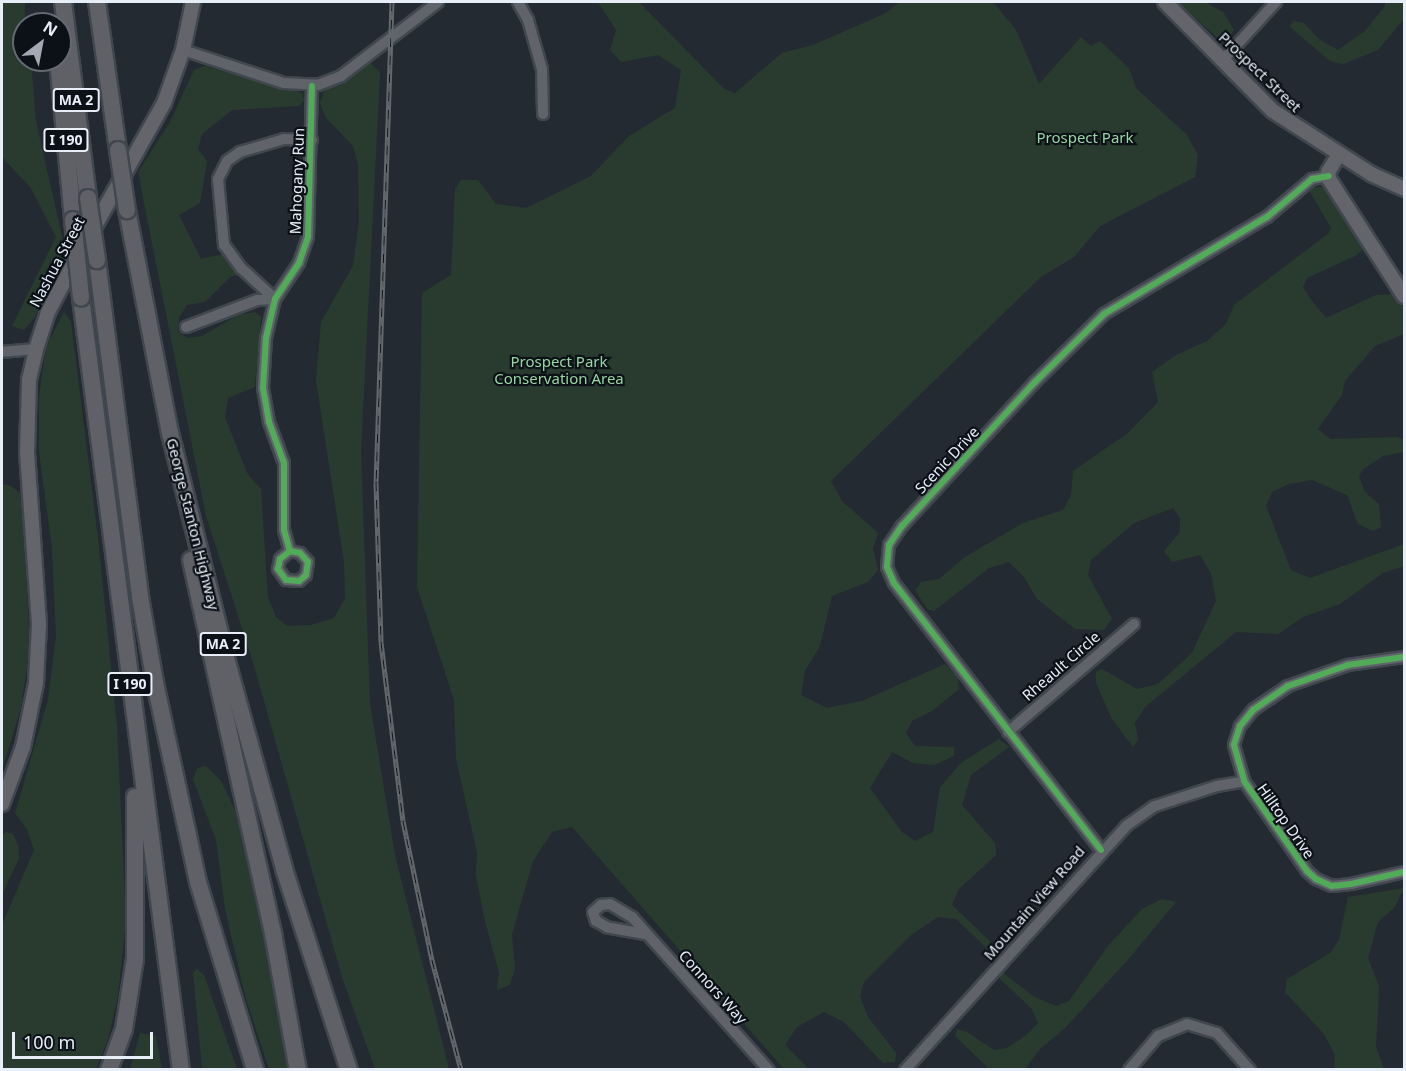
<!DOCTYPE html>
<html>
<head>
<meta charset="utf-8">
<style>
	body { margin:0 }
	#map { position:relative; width:1406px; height:1071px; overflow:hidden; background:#242a31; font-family:"Noto Sans",sans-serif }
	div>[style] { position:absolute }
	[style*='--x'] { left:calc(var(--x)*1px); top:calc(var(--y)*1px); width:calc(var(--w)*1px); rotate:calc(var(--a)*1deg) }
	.green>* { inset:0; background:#293b2e }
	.roads { filter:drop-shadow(2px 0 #41474e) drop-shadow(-2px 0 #41474e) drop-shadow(0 2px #41474e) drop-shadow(0 -2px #41474e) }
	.minor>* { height:10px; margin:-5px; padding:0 5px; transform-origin:5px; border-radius:5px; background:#60646a }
	.major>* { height:14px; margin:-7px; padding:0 7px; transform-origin:7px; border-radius:7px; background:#64656b }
	.highway>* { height:16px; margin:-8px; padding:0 8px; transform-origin:8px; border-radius:8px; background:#606067 }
	.rail>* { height:5px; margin-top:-2.5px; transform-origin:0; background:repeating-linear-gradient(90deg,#0c1118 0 9px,#63686d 0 18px); box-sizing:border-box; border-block:2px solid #63686d }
	.bridges { filter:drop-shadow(2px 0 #41474e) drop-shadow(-2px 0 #41474e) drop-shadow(0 2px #41474e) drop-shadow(0 -2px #41474e) }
	.highway-bridge>* { height:16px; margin:-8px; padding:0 8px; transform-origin:8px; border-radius:8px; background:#606067 }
	.cycleway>* { height:6px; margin:-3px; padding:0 3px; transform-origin:3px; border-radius:3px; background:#51ab58 }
	span { translate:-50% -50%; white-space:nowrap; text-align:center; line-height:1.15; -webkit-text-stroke:4.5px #0c1118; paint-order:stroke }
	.shield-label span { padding:2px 4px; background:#0c1118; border:2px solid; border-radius:4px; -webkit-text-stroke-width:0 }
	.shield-label { font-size:14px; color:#e7eef8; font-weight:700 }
	.street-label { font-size:15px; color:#e7eef8 }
	.park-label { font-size:15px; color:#99d6a3 }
	.frame { position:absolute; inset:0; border:3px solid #e7eef8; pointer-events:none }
	.north { position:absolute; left:12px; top:12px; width:60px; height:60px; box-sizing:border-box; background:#0c1118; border:2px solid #646972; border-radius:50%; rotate:32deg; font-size:16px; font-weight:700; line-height:24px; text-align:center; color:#e7eef8 }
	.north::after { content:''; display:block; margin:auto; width:21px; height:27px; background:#a3a9b2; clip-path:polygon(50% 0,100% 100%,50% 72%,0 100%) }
	.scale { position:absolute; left:12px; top:1032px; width:141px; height:27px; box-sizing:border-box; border:3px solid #e7eef8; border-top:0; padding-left:8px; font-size:18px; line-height:21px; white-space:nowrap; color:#e7eef8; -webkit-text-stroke:4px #0c1118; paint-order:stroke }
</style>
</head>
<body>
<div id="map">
	<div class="green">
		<div style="clip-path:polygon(2px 2px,25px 2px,24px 60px,31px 60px,36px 121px,65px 250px,35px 317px,24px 330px,12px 326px,56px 237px,31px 188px,2px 157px)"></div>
		<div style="clip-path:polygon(598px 2px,639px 2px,723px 88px,735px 93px,782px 53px,813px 45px,884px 14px,900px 2px,993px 2px,1016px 30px,1039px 84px,1081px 37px,1091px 46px,1100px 41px,1129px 68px,1136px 88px,1187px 135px,1198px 155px,1195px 177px,1100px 226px,1074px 257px,1041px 277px,831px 481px,842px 501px,878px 533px,873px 549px,878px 570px,868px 582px,832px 596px,820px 646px,805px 671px,801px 695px,827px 708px,862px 701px,945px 664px,958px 677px,959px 689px,932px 711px,912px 721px,906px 733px,915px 746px,954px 747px,954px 756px,934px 765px,913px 763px,892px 752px,870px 788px,902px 832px,915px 841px,933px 832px,940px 787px,962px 762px,999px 739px,1009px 747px,971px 775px,962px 805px,995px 843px,996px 855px,959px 889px,952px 905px,996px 947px,989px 950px,956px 919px,938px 917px,911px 935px,864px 982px,860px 996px,868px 1017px,896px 1053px,895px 1062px,883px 1063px,844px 1022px,824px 1012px,797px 1027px,785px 1045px,809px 1069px,784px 1069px,572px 827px,552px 832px,533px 861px,512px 934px,515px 969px,510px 985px,497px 990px,499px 973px,484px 917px,476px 875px,477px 852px,456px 759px,454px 700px,417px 587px,422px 293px,451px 275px,455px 189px,461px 180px,478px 180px,496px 204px,526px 208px,591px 176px,629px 136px,675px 108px,681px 70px,658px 55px,621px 62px,610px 50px,616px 30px)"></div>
		<div style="clip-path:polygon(1177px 2px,1205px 2px,1223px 12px,1234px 30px,1229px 38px,1221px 41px)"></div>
		<div style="clip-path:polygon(1385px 2px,1404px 2px,1404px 19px,1378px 50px,1343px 64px,1330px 61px,1289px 26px,1294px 21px,1304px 23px,1320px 40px,1338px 50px,1365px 31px,1385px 6px)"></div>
		<div style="clip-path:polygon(370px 62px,380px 73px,361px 450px,370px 704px,395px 855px,449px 1069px,375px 1069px,342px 977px,253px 662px,206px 516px,138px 172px,170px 122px,194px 70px,205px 66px,302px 93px,304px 100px,299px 106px,232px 110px,202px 134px,198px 149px,207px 161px,200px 203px,179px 215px,201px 259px,223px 254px,238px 275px,230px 277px,205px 302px,187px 305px,179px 318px,178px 332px,188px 338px,202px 336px,238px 315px,255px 312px,261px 317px,255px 387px,228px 398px,225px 417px,247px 473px,261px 489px,268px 597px,276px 617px,287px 626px,311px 625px,334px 618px,345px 598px,344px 562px,316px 380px,321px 322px,353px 266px,359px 221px,358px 164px,353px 146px,326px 118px,320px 103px,324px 91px)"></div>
		<div style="clip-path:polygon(1314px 187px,1322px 187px,1328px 193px,1365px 247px,1357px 255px,1307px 278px,1303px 287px,1312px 301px,1326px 318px,1376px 295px,1395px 294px,1404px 307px,1404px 334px,1375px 346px,1345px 381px,1342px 395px,1318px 429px,1330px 439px,1397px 437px,1404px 440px,1404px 452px,1383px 456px,1362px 470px,1359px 477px,1365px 492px,1379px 504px,1381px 527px,1373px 531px,1358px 524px,1347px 495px,1312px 480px,1289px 484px,1272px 492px,1266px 506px,1291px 570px,1310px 578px,1404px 544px,1404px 566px,1383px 573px,1340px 604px,1303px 617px,1278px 634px,1236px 632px,1145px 707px,1135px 723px,1138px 740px,1133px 747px,1112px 719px,1096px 683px,1096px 672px,1102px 669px,1137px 689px,1158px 684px,1192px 653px,1216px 601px,1211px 573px,1200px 555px,1172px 562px,1164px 551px,1180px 532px,1180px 518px,1173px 508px,1134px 523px,1091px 560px,1088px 575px,1112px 619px,1104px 630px,1075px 629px,1037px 599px,1024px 577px,1009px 562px,989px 568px,934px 611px,927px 609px,915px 590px,921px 582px,939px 579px,965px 557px,1023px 523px,1063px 510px,1071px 495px,1073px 471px,1128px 433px,1158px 402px,1152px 372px,1176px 355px,1207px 341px,1226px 324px,1234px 305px,1329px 233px,1331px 228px,1310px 192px)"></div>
		<div style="clip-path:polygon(64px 312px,71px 321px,98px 538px,117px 727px,126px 920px,118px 996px,108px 1040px,96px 1069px,2px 1069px,2px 925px,34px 850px,27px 829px,15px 813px,48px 700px,56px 636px,52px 548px,39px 452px,39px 397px,46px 347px)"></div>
		<div style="clip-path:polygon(2px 484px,11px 486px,22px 494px,30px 647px,21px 708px,2px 770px)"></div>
		<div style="clip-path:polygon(206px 766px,221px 781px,245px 831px,274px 961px,290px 1069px,269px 1069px,245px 996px,225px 909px,216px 840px,193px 779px,197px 768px)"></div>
		<div style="clip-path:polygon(6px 832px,13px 834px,18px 845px,19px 858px,2px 895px,2px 835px)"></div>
		<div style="clip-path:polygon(1404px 888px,1395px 907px,1378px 922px,1368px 958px,1379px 986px,1376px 1047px,1384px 1069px,1334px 1069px,1335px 1055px,1324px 1034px,1285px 992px,1287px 979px,1330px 953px,1339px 940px,1348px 897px)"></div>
		<div style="clip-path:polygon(1162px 899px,1176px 902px,1126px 962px,1064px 1029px,1039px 1050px,1025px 1069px,989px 1069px,955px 1036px,957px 1029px,967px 1032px,994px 1050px,1007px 1048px,1025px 1036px,1038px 1023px,1031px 1008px,999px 978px,1002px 972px,1033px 996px,1056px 1006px,1069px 1001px,1108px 946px,1142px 909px)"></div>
		<div style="clip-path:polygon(197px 969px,204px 975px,237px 1069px,202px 1069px,193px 973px)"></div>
		<div style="clip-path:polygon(140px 1033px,156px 1036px,162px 1069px,130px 1069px)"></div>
	</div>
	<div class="roads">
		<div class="minor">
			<div style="--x:518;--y:2;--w:21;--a:61"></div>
			<div style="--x:528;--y:20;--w:51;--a:74.1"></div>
			<div style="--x:542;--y:69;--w:45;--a:88.7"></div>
			<div style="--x:183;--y:50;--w:106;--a:18.1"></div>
			<div style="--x:284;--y:83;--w:34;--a:3"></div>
			<div style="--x:318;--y:85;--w:25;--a:-21"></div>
			<div style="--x:341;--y:76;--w:122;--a:-37.3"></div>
			<div style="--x:1223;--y:60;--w:79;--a:-47.6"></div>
			<div style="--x:275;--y:299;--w:46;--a:-137.6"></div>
			<div style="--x:241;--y:268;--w:29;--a:-126"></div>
			<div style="--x:224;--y:245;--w:66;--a:-95.2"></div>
			<div style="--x:218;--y:179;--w:20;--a:-63"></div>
			<div style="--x:227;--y:161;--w:16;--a:-35"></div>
			<div style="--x:240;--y:152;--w:46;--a:-16.5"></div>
			<div style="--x:284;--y:139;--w:28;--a:2"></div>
			<div style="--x:186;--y:327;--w:76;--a:-20.8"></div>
			<div style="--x:257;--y:300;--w:18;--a:-3"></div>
			<div style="--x:2;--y:352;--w:34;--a:-5"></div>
			<div style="--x:290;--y:551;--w:10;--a:11"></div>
			<div style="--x:300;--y:553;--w:12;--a:48"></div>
			<div style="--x:308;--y:562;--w:13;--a:99"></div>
			<div style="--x:306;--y:575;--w:9;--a:139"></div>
			<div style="--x:299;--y:581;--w:13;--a:-176"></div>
			<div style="--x:286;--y:580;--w:14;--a:-126"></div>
			<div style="--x:278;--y:569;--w:10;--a:-79"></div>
			<div style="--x:280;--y:559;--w:13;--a:-39"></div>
			<div style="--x:290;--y:551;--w:22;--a:-106"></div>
			<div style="--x:284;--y:530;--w:67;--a:-90"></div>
			<div style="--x:284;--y:463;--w:44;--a:-110.1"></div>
			<div style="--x:269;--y:422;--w:35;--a:-100"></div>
			<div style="--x:263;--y:388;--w:50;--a:-86.6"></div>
			<div style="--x:266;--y:338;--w:40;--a:-77"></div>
			<div style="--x:275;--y:299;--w:43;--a:-56.3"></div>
			<div style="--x:299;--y:263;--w:28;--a:-71"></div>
			<div style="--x:308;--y:237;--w:151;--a:-88.5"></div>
			<div style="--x:1404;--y:657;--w:57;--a:171.9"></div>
			<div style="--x:1348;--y:665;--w:64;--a:160.7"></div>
			<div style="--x:1288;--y:686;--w:42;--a:145.6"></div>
			<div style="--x:1253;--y:710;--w:21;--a:129"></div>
			<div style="--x:1240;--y:726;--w:20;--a:108"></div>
			<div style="--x:1234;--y:745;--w:37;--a:74"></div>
			<div style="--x:1244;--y:781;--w:110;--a:55"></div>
			<div style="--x:1307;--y:871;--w:12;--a:42"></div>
			<div style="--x:1316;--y:879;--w:17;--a:24"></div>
			<div style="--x:1332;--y:886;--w:19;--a:-6"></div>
			<div style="--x:1351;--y:884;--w:54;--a:-12.8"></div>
			<div style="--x:1008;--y:732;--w:166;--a:-40.6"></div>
			<div style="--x:1101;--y:850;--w:338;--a:-127.8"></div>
			<div style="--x:894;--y:583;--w:17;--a:-114"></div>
			<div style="--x:887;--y:567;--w:22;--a:-85"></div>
			<div style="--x:889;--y:545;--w:23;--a:-56"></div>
			<div style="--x:902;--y:526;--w:196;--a:-47.3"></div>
			<div style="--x:1035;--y:382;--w:97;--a:-44.6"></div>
			<div style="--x:1104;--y:314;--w:190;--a:-30.8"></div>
			<div style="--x:1267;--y:217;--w:59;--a:-40.2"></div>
			<div style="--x:1312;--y:179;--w:17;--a:-10"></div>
			<div style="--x:645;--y:934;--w:39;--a:-170"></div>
			<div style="--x:607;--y:927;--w:13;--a:-151"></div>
			<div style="--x:596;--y:921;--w:9;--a:-108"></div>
			<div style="--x:593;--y:912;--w:11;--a:-41"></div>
			<div style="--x:601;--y:905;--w:9;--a:-6"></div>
			<div style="--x:610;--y:904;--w:26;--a:31"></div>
			<div style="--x:632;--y:917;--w:205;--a:48.2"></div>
			<div style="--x:905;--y:1070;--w:329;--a:-47.8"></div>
			<div style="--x:1126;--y:826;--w:35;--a:-35"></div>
			<div style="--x:1155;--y:806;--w:65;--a:-17.9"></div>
			<div style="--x:1217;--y:786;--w:27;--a:-10"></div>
			<div style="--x:1129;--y:1070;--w:45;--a:-49.5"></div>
			<div style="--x:1158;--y:1036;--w:31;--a:-22"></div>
			<div style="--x:1187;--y:1024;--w:31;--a:17"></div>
			<div style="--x:1217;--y:1033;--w:50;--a:48.3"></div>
		</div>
		<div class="major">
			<div style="--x:1165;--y:2;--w:153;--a:45.3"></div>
			<div style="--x:1273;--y:111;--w:117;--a:32.7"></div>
			<div style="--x:1371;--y:174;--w:36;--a:24"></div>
			<div style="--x:1339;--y:154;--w:21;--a:121"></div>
			<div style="--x:1328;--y:172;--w:7;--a:82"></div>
			<div style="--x:1329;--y:179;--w:139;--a:57.3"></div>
			<div style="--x:2;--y:804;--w:61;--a:-69.8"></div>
			<div style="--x:23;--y:747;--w:65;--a:-78.5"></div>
			<div style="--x:36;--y:683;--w:59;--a:-87.1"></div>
			<div style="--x:39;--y:624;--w:171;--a:-94"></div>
			<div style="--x:27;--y:453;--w:73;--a:-88.4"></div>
			<div style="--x:29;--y:380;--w:32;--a:-77"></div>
			<div style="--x:36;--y:349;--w:39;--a:-72"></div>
			<div style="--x:48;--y:312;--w:43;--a:-62.2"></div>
			<div style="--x:68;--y:274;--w:196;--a:-60.7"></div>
			<div style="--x:164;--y:103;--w:56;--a:-70.3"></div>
			<div style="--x:183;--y:50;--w:49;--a:-78.2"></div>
		</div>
		<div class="highway">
			<div style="--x:63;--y:2;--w:198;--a:82.7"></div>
			<div style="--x:97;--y:2;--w:149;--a:81.9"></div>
			<div style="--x:58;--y:60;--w:161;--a:84.6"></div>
			<div style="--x:127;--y:210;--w:227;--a:79.1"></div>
			<div style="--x:170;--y:433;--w:239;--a:76"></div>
			<div style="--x:228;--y:665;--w:212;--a:74.6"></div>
			<div style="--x:284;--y:869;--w:211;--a:72.1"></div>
			<div style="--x:97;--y:260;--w:340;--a:82.7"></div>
			<div style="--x:140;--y:597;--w:87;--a:80.1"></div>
			<div style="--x:155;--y:683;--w:204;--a:77.8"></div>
			<div style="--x:198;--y:882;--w:196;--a:73.1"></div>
			<div style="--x:81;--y:298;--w:778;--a:82.62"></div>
			<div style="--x:191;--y:560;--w:382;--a:77.6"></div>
			<div style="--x:273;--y:933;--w:139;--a:79.7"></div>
			<div style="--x:109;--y:1070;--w:44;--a:-69.9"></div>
			<div style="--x:124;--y:1029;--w:71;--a:-81.1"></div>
			<div style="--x:135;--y:959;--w:162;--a:-90"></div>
		</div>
	</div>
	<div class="rail">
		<div style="--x:392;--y:2;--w:480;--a:91.9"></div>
		<div style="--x:376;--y:482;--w:160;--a:88.2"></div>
		<div style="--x:381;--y:642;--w:180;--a:83"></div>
		<div style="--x:403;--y:821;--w:142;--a:78.2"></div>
		<div style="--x:432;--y:960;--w:114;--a:75.2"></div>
	</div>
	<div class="bridges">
		<div class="highway-bridge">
			<div style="--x:118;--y:150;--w:61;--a:81.5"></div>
			<div style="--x:88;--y:198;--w:63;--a:81.7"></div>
			<div style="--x:73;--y:220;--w:78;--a:84.1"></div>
		</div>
	</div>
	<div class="cycleway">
		<div style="--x:290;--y:551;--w:10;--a:11"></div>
		<div style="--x:300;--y:553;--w:12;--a:48"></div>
		<div style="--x:308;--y:562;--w:13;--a:99"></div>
		<div style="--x:306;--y:575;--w:9;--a:139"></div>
		<div style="--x:299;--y:581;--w:13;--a:-176"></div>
		<div style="--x:286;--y:580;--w:14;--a:-126"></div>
		<div style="--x:278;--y:569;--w:10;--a:-79"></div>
		<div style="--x:280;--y:559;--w:13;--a:-39"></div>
		<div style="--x:290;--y:551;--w:22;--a:-106"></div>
		<div style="--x:284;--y:530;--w:67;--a:-90"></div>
		<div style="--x:284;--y:463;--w:44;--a:-110.1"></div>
		<div style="--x:269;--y:422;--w:35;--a:-100"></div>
		<div style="--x:263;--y:388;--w:50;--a:-86.6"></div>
		<div style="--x:266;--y:338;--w:40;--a:-77"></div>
		<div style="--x:275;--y:299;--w:43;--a:-56.3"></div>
		<div style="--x:299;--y:263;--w:28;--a:-71"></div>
		<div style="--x:308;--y:237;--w:151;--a:-88.5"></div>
		<div style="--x:1404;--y:657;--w:57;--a:171.9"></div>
		<div style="--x:1348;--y:665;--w:64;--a:160.7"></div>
		<div style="--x:1288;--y:686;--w:42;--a:145.6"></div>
		<div style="--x:1253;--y:710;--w:21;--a:129"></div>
		<div style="--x:1240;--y:726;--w:20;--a:108"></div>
		<div style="--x:1234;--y:745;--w:37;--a:74"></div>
		<div style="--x:1244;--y:781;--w:110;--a:55"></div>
		<div style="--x:1307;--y:871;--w:12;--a:42"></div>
		<div style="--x:1316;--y:879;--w:17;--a:24"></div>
		<div style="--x:1332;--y:886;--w:19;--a:-6"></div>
		<div style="--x:1351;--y:884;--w:54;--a:-12.8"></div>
		<div style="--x:1101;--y:850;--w:338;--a:-127.8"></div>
		<div style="--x:894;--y:583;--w:17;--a:-114"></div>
		<div style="--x:887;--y:567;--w:22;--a:-85"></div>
		<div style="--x:889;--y:545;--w:23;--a:-56"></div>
		<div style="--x:902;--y:526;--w:196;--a:-47.3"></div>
		<div style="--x:1035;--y:382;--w:97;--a:-44.6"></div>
		<div style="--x:1104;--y:314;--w:190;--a:-30.8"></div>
		<div style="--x:1267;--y:217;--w:59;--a:-40.2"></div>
		<div style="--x:1312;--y:179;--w:17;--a:-10"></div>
	</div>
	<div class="shield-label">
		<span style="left:76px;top:100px">MA 2</span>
		<span style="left:66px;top:140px">I 190</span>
		<span style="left:223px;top:644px">MA 2</span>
		<span style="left:130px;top:684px">I 190</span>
	</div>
	<div class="street-label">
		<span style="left:1260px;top:72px;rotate:44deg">Prospect Street</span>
		<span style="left:297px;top:181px;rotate:-88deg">Mahogany Run</span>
		<span style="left:57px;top:262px;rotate:-62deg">Nashua Street</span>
		<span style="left:947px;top:460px;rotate:-47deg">Scenic Drive</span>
		<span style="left:193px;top:524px;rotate:76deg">George Stanton Highway</span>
		<span style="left:1061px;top:666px;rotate:-41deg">Rheault Circle</span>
		<span style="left:1286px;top:821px;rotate:55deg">Hilltop Drive</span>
		<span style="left:1034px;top:903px;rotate:-49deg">Mountain View Road</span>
		<span style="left:713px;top:987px;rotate:48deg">Connors Way</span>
	</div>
	<div class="park-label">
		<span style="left:1085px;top:138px">Prospect Park</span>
		<span style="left:559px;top:370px">Prospect Park<br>Conservation Area</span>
	</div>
	<div class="frame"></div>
	<div class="north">N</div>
	<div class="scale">100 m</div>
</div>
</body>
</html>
